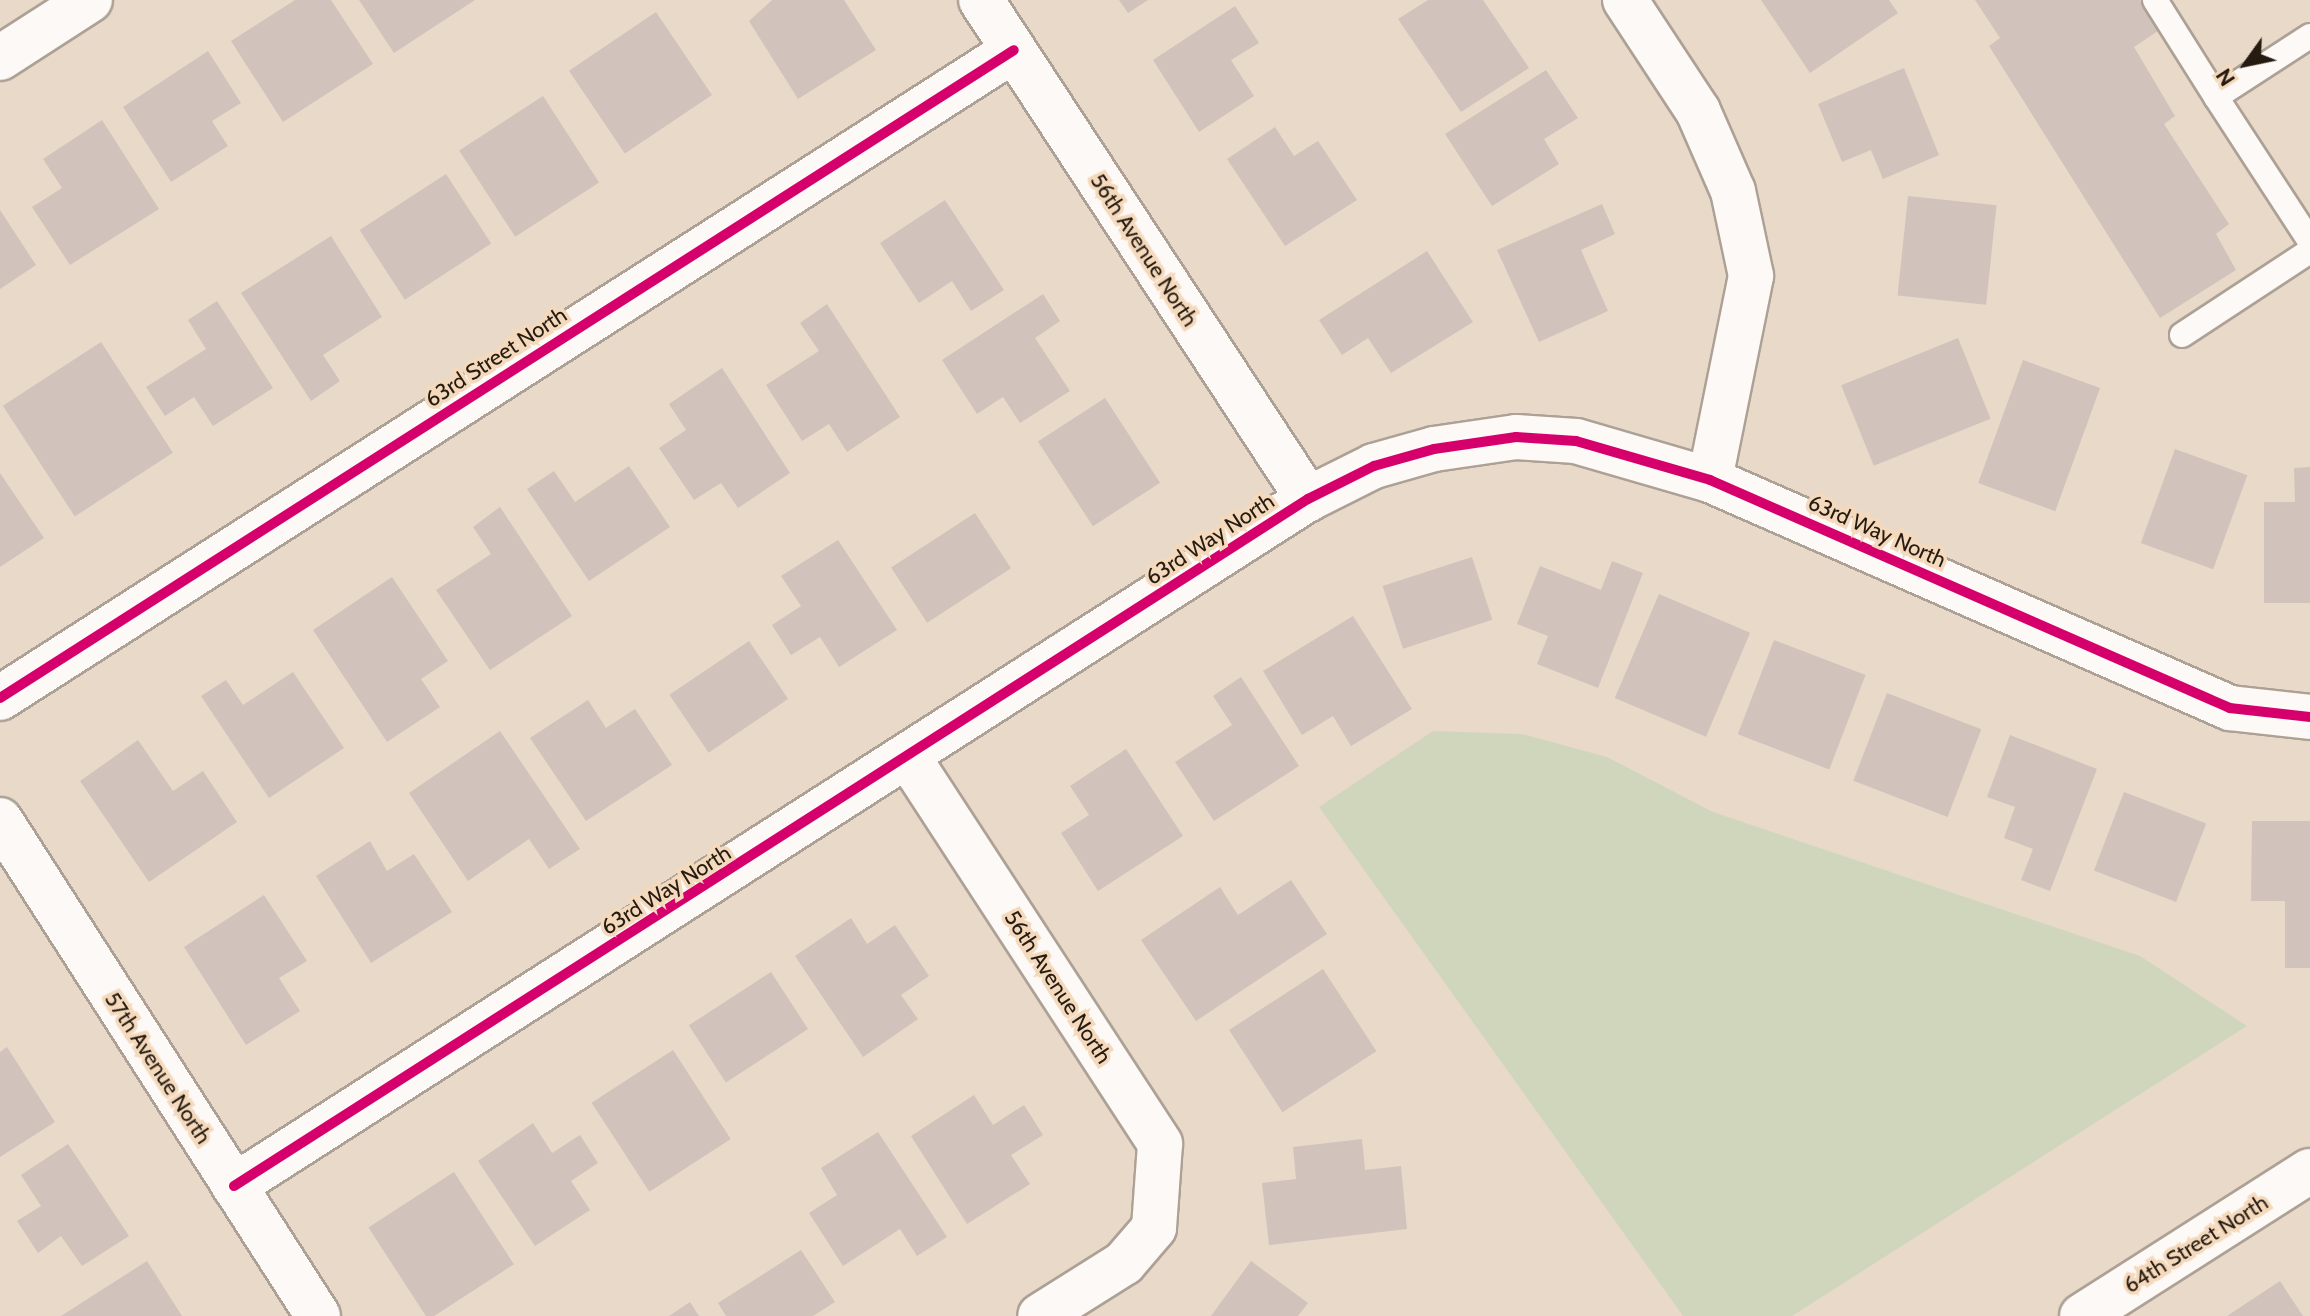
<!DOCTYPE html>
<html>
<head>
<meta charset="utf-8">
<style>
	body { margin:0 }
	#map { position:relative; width:2310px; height:1316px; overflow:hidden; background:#e8d9c9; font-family:Cabin,sans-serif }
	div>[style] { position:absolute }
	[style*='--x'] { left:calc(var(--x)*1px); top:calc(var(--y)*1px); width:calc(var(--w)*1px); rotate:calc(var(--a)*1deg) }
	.green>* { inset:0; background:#d0d6bc }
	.building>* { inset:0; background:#d1c3bb; transform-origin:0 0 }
	.roads { filter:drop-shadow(2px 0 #ada195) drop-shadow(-2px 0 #ada195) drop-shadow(0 2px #ada195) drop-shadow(0 -2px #ada195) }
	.lane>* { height:24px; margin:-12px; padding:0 12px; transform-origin:12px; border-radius:12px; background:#fcf9f7 }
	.street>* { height:44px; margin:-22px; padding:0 22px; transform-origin:22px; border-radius:22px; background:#fcf9f7 }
	.cycleway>* { height:10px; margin:-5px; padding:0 5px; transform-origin:5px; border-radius:5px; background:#d6006c }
	span { translate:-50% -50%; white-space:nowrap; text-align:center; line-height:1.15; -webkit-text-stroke:7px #f5d9bc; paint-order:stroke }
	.street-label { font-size:22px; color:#251b11 }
	.north { position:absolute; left:2206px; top:24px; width:80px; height:80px; -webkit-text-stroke:6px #f5d9bc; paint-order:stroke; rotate:237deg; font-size:22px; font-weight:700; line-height:32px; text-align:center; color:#251b11 }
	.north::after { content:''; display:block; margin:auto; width:28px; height:36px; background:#251b11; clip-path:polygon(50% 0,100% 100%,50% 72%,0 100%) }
</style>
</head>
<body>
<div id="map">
	<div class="green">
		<div style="clip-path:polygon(1433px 731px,1522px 734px,1607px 757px,1713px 812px,2140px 956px,2247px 1026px,1792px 1316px,1683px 1316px,1319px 807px)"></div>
	</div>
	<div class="building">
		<div style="clip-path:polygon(295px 0,331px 0,373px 64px,283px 122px,231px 41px)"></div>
		<div style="clip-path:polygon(359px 0,475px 0,394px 53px)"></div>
		<div style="clip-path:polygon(772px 0,844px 0,876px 50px,798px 99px,749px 21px)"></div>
		<div style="clip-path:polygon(1119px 0,1148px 0,1128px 13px)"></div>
		<div style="clip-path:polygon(1428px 0,1483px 0,1529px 68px,1461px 112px,1398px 19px)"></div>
		<div style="clip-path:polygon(1761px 0,1889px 0,1898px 13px,1810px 73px)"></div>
		<div style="clip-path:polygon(1975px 0,2140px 0,2158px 31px,2134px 47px,2175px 116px,2164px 124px,2229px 224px,2216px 234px,2236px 270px,2160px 318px,1989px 46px,2000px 38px)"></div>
		<div style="clip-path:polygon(1235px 6px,1259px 43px,1231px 60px,1254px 96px,1199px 132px,1153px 60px)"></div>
		<div style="left:656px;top:12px;width:100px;height:105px;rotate:56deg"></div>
		<div style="clip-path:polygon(208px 51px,241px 103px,212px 121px,228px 146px,171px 182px,123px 107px)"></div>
		<div style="clip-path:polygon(1904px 68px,1939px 155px,1883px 179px,1871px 150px,1842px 162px,1818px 104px)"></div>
		<div style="clip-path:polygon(1546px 70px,1578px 118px,1544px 139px,1559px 164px,1492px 206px,1445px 134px)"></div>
		<div style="left:543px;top:96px;width:103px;height:100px;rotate:57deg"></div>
		<div style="clip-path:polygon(102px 120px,159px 209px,70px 265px,32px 207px,62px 188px,43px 159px)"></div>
		<div style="clip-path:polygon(1275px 127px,1294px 156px,1318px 141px,1357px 200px,1285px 246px,1227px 159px)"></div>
		<div style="left:446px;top:174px;width:83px;height:103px;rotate:57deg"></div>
		<div style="left:1908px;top:196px;width:89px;height:100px;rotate:6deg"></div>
		<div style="clip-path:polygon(945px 200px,1004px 290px,971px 311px,952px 281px,919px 303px,880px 243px)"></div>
		<div style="clip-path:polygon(1602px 204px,1615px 234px,1581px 250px,1608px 311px,1539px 342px,1497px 250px)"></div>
		<div style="clip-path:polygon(0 210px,36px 265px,0 289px)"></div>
		<div style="clip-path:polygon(331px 236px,382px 317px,323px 355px,340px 381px,311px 401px,241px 293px)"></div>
		<div style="clip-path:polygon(1427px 251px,1473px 322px,1391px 373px,1368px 338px,1342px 355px,1319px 320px)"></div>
		<div style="clip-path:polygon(1043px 294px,1060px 321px,1035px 338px,1070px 391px,1020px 423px,1003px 397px,977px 414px,942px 360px)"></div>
		<div style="clip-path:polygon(217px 301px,273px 388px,213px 426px,194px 397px,165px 416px,146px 387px,206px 349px,188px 320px)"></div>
		<div style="clip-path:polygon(827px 304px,900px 417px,847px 452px,829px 424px,802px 441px,766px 385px,819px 351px,800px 323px)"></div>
		<div style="left:1958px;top:338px;width:87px;height:126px;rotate:68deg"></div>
		<div style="left:101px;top:342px;width:132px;height:117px;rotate:57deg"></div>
		<div style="left:2023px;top:360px;width:82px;height:131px;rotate:20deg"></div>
		<div style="clip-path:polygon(722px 368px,790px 473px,738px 508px,721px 483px,694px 500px,659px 448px,686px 430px,669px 404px)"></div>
		<div style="left:1105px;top:398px;width:101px;height:80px;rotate:57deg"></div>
		<div style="left:2175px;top:449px;width:77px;height:100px;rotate:20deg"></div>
		<div style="clip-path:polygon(629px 466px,670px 527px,589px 581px,527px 489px,554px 471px,575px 502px)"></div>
		<div style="clip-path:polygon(2310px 467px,2310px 603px,2264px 603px,2264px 502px,2295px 502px,2294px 468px)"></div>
		<div style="clip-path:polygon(0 473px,44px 538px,0 567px)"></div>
		<div style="clip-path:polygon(500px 507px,572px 616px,490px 670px,436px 590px,491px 554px,473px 527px)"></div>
		<div style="left:975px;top:513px;width:66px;height:100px;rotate:57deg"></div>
		<div style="clip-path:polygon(838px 540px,897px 630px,839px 667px,820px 637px,791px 655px,772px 625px,801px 606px,781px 576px)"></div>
		<div style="left:1472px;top:557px;width:66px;height:94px;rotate:72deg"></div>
		<div style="clip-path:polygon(1612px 561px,1643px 573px,1598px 688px,1537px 664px,1548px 636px,1517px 624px,1540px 566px,1601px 590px)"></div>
		<div style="clip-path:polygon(392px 577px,448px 661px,421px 679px,440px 707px,387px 742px,313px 630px)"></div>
		<div style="left:1659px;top:594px;width:99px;height:113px;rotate:23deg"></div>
		<div style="clip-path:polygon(1353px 616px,1412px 709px,1351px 746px,1333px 716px,1302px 735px,1263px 671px)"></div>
		<div style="left:1774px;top:640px;width:98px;height:101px;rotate:21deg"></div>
		<div style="left:749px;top:641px;width:70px;height:96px;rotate:56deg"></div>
		<div style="clip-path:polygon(293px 672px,344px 748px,269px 798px,201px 696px,226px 680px,243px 705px)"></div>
		<div style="clip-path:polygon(1241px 677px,1299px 766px,1214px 821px,1175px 762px,1232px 725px,1213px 696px)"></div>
		<div style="left:1887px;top:693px;width:101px;height:94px;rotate:21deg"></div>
		<div style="clip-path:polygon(588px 700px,606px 728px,635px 709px,672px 765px,586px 821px,530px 738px)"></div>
		<div style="clip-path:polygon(500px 731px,580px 849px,549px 869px,529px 839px,468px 881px,409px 793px)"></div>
		<div style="clip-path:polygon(2010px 735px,2097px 769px,2050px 891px,2021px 880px,2033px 849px,2004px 838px,2015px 807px,1987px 797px)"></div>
		<div style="clip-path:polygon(138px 740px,173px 791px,203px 771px,237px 822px,149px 882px,80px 781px)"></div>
		<div style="clip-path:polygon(1126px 749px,1183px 836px,1098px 891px,1061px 833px,1089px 815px,1070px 786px)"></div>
		<div style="left:2124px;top:792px;width:88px;height:84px;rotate:21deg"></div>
		<div style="clip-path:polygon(2252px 821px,2310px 821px,2310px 968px,2285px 968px,2285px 901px,2251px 901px)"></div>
		<div style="clip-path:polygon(370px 841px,387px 871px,414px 854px,452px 912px,371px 963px,316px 876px)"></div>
		<div style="clip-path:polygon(1291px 880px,1327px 934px,1196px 1021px,1141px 940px,1220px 887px,1238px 915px)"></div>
		<div style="clip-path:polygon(264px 895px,307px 961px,279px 978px,300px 1011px,246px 1045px,184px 947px)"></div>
		<div style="clip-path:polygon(851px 918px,867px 944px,895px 925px,929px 976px,901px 995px,918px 1019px,863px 1057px,795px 956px)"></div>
		<div style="left:1323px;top:969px;width:98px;height:112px;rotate:57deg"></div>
		<div style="left:771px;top:972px;width:68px;height:98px;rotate:57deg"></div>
		<div style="clip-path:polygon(7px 1047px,55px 1122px,0 1157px,0 1052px)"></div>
		<div style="left:673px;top:1050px;width:106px;height:97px;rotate:57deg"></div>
		<div style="clip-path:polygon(974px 1095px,993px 1125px,1024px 1105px,1043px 1135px,1011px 1155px,1030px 1184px,967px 1224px,911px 1136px)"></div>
		<div style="clip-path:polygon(533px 1123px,552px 1153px,580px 1135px,598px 1163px,571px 1181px,590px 1210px,535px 1246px,478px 1161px)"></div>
		<div style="clip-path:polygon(878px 1132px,947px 1237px,917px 1256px,900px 1229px,843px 1266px,809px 1213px,837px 1195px,821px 1168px)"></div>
		<div style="clip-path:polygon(1362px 1139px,1365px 1170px,1401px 1166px,1407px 1229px,1269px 1245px,1262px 1183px,1296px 1179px,1293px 1147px)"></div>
		<div style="clip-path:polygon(68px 1144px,129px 1236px,82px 1266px,61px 1236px,38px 1253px,17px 1221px,41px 1206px,21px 1175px)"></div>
		<div style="left:454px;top:1172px;width:110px;height:102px;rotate:57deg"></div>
		<div style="clip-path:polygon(801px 1250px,835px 1302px,813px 1316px,726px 1316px,718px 1303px)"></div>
		<div style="clip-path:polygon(147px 1261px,182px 1316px,61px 1316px)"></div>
		<div style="clip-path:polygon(1251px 1261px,1308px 1303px,1298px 1316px,1211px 1316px)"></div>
		<div style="clip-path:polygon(2280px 1281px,2303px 1316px,2227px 1316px)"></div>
		<div style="clip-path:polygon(690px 1302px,699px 1316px,669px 1316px)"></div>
	</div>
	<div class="roads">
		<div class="lane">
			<div style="--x:2155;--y:0;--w:115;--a:57.8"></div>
			<div style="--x:2216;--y:97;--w:112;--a:-33"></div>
			<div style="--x:2216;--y:97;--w:172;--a:56.9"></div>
			<div style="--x:2182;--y:335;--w:153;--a:-33.3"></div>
		</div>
		<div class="street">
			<div style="--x:981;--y:0;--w:597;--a:56.76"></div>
			<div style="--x:1625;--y:0;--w:133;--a:56.7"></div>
			<div style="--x:1698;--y:111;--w:87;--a:66.4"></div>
			<div style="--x:1733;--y:191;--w:87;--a:78"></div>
			<div style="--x:1751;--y:276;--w:208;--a:101.4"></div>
			<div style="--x:0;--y:58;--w:107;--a:-32.8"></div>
			<div style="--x:0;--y:698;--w:1203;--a:-32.58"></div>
			<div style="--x:910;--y:760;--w:458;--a:56.9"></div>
			<div style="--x:1160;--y:1144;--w:84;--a:94.1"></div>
			<div style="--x:1154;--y:1228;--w:46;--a:130.6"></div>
			<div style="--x:1124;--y:1263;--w:99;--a:147.8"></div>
			<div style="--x:0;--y:820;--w:589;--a:57.33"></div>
			<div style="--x:234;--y:1186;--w:1275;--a:-32.61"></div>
			<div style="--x:1308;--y:499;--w:74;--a:-26.6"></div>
			<div style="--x:1374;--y:466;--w:62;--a:-15.8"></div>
			<div style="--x:1434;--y:449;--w:83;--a:-8.3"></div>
			<div style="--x:1516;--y:437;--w:60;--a:3.8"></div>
			<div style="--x:1576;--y:441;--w:140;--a:16.2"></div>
			<div style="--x:1710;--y:480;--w:568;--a:23.68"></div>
			<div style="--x:2230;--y:708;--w:81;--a:6.4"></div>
			<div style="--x:2082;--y:1316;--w:270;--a:-32.5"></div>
		</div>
	</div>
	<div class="cycleway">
		<div style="--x:0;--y:698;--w:1203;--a:-32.58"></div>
		<div style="--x:234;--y:1186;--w:1275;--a:-32.61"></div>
		<div style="--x:1308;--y:499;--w:74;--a:-26.6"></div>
		<div style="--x:1374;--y:466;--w:62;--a:-15.8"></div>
		<div style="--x:1434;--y:449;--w:83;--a:-8.3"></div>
		<div style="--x:1516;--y:437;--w:60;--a:3.8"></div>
		<div style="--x:1576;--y:441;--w:140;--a:16.2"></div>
		<div style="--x:1710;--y:480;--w:568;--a:23.68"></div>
		<div style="--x:2230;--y:708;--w:81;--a:6.4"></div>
	</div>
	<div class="street-label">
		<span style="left:1144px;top:250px;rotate:57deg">56th Avenue North</span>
		<span style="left:496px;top:357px;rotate:-33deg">63rd Street North</span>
		<span style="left:1877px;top:531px;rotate:24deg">63rd Way North</span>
		<span style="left:1210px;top:539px;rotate:-33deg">63rd Way North</span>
		<span style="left:666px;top:890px;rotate:-32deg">63rd Way North</span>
		<span style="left:1058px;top:987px;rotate:57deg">56th Avenue North</span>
		<span style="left:158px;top:1068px;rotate:57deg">57th Avenue North</span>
		<span style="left:2196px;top:1244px;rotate:-32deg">64th Street North</span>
	</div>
	<div class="north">N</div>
</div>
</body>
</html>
